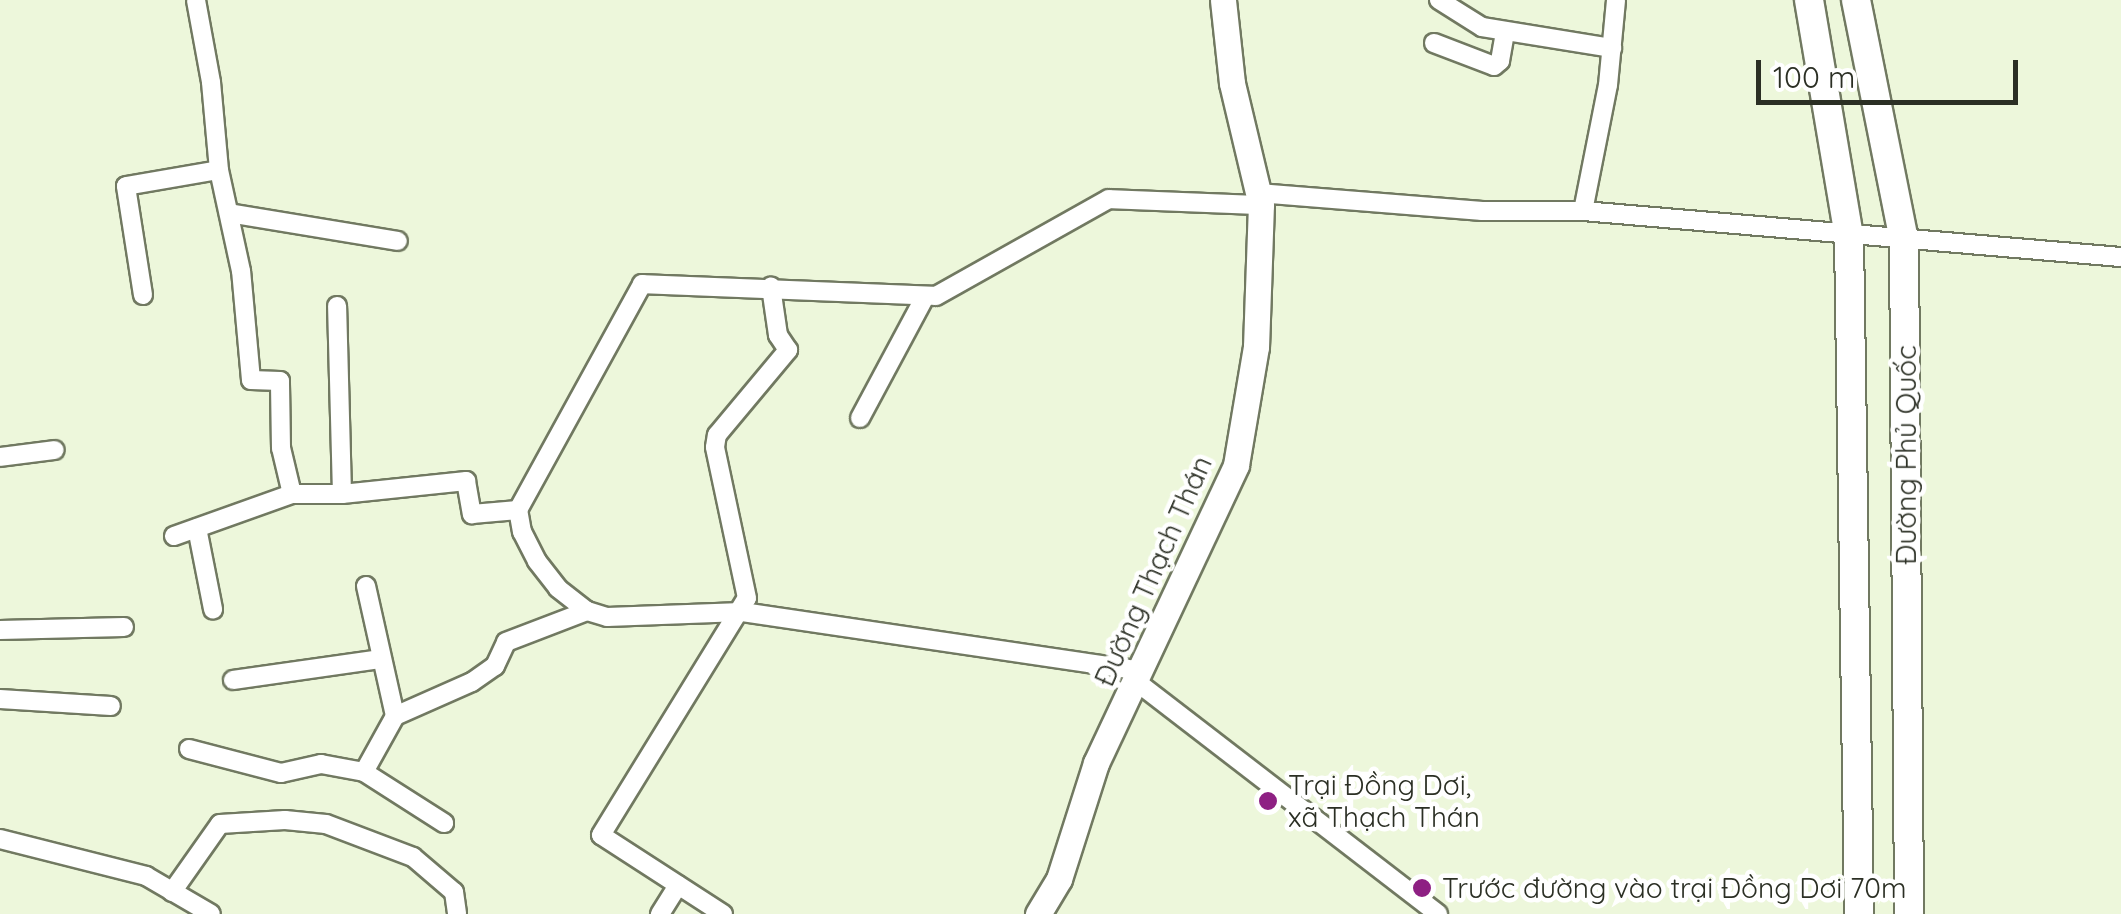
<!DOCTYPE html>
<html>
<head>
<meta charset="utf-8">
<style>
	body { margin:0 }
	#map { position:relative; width:2121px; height:914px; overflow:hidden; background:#edf7db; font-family:Quicksand,sans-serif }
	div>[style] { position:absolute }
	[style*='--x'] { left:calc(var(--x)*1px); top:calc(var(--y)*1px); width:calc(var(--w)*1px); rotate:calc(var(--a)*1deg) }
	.roads { filter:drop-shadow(2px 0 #717961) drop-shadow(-2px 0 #717961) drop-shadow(0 2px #717961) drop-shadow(0 -2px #717961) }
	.street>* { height:18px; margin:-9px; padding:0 9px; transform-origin:9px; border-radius:9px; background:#fff }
	.secondary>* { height:25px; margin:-12.5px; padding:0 12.5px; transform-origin:12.5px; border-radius:12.5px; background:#fff }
	.primary>* { height:28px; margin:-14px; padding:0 14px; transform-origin:14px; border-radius:14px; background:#fff }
	.dots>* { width:28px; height:28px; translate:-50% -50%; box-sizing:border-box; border:5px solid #fff; border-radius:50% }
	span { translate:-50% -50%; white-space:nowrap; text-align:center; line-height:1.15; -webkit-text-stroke:9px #fff; paint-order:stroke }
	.street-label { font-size:28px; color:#2b2f24 }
	.poi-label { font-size:28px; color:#2b2f24 }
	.left { translate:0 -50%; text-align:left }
	.scale { position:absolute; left:1756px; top:60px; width:262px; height:45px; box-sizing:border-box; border:5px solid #2b2f24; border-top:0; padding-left:12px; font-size:30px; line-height:35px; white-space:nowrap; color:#2b2f24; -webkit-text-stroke:8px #fff; paint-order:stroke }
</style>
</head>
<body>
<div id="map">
	<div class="roads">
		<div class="street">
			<div style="--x:1439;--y:0;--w:51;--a:32.1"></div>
			<div style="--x:1482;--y:27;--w:132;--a:9.2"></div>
			<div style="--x:1434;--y:43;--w:64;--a:21"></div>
			<div style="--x:1494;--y:66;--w:8;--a:-40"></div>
			<div style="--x:1500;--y:61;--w:28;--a:-80"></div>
			<div style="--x:1258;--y:193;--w:225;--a:4.6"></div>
			<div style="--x:1482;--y:211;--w:101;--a:0"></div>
			<div style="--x:1583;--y:211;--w:540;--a:4.89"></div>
			<div style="--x:1583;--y:211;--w:128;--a:-78.8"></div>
			<div style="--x:1608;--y:85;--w:85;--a:-84.6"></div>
			<div style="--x:229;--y:213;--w:171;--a:9.4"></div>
			<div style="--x:143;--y:295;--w:110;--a:-98.9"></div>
			<div style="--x:126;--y:186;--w:94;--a:-9.8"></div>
			<div style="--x:860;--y:418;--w:137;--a:-61.8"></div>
			<div style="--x:0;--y:457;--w:55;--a:-7.3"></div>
			<div style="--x:292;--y:494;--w:50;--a:0"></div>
			<div style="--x:342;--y:494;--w:188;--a:-91.5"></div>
			<div style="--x:342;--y:494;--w:125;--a:-6"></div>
			<div style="--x:466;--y:481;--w:34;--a:80"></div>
			<div style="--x:472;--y:514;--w:46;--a:-5"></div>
			<div style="--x:197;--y:528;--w:83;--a:78.8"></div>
			<div style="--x:174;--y:536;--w:125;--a:-19.6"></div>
			<div style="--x:292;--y:494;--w:47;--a:-103.4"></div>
			<div style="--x:281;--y:448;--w:67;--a:-90.9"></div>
			<div style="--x:280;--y:381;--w:29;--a:-178"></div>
			<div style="--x:251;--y:380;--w:109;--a:-95.2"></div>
			<div style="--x:241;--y:271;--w:103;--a:-102.3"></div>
			<div style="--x:219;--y:170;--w:88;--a:-95.2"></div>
			<div style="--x:211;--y:82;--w:83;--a:-100.4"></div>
			<div style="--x:366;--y:586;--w:133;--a:77.4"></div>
			<div style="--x:395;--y:716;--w:84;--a:-23.8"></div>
			<div style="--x:472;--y:682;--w:28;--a:-35"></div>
			<div style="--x:495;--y:666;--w:26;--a:-65"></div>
			<div style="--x:506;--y:642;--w:87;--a:-20.9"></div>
			<div style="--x:0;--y:630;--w:124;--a:-1.4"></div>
			<div style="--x:1142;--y:671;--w:404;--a:-171.6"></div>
			<div style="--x:742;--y:612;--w:135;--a:177.9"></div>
			<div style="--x:607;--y:617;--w:21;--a:-163"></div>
			<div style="--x:587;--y:611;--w:37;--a:-142"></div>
			<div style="--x:558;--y:588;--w:34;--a:-128"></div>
			<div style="--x:537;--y:561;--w:33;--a:-117"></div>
			<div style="--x:522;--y:532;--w:22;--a:-100"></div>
			<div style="--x:518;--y:510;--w:258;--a:-61.2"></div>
			<div style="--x:642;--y:284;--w:294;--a:2.3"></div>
			<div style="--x:936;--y:296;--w:198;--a:-29.3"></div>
			<div style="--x:1109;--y:199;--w:152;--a:2.3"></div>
			<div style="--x:233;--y:680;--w:148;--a:-8.1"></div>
			<div style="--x:1137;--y:682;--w:380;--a:37.6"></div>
			<div style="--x:0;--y:699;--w:111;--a:3.6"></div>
			<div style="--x:189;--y:749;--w:95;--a:14.6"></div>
			<div style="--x:281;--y:773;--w:41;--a:-12.7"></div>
			<div style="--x:321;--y:764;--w:44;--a:10.5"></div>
			<div style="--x:364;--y:772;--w:95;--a:32.5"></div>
			<div style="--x:364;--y:772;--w:64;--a:-61"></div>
			<div style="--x:0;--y:839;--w:151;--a:14.2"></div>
			<div style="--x:146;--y:876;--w:75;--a:30.3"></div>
			<div style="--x:172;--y:892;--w:83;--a:-54.8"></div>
			<div style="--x:220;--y:824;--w:65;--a:-3.5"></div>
			<div style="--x:285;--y:820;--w:41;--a:5.6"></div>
			<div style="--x:326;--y:824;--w:93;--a:20.8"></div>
			<div style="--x:413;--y:857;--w:54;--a:40.5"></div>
			<div style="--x:454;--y:892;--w:22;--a:82"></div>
			<div style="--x:660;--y:914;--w:34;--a:-58"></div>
			<div style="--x:723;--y:914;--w:145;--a:-147.1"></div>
			<div style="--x:601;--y:835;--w:278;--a:-58.4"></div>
			<div style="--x:747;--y:598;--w:154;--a:-102"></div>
			<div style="--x:715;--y:447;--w:12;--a:-81"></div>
			<div style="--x:717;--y:435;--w:111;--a:-50.1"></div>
			<div style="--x:788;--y:350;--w:18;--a:-124"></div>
			<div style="--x:778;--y:335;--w:49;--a:-98.3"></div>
		</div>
		<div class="secondary">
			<div style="--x:1038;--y:914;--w:41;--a:-59"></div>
			<div style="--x:1059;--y:879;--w:122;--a:-72.3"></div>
			<div style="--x:1096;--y:763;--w:329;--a:-64.8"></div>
			<div style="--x:1236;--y:465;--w:120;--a:-80.4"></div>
			<div style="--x:1256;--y:347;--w:142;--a:-88"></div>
			<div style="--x:1261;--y:205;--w:125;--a:-103.4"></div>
			<div style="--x:1232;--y:83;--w:83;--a:-96.2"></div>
		</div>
		<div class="primary">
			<div style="--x:1809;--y:0;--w:239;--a:80.4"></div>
			<div style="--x:1849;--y:236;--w:678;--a:89.15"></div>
			<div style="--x:1856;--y:0;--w:245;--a:78.7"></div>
			<div style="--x:1904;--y:240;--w:674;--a:89.57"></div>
		</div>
	</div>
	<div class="dots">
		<div style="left:1268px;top:801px;background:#8e2083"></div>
		<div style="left:1422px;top:888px;background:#8e2083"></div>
	</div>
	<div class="street-label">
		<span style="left:1906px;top:455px;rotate:-90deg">Đường Phủ Quốc</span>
		<span style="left:1153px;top:571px;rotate:-66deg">Đường Thạch Thán</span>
	</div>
	<div class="poi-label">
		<span class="left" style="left:1288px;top:801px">Trại Đồng Dơi,<br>xã Thạch Thán</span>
		<span class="left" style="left:1442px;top:888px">Trước đường vào trại Đồng Dơi 70m</span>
	</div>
	<div class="scale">100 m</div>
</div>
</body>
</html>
